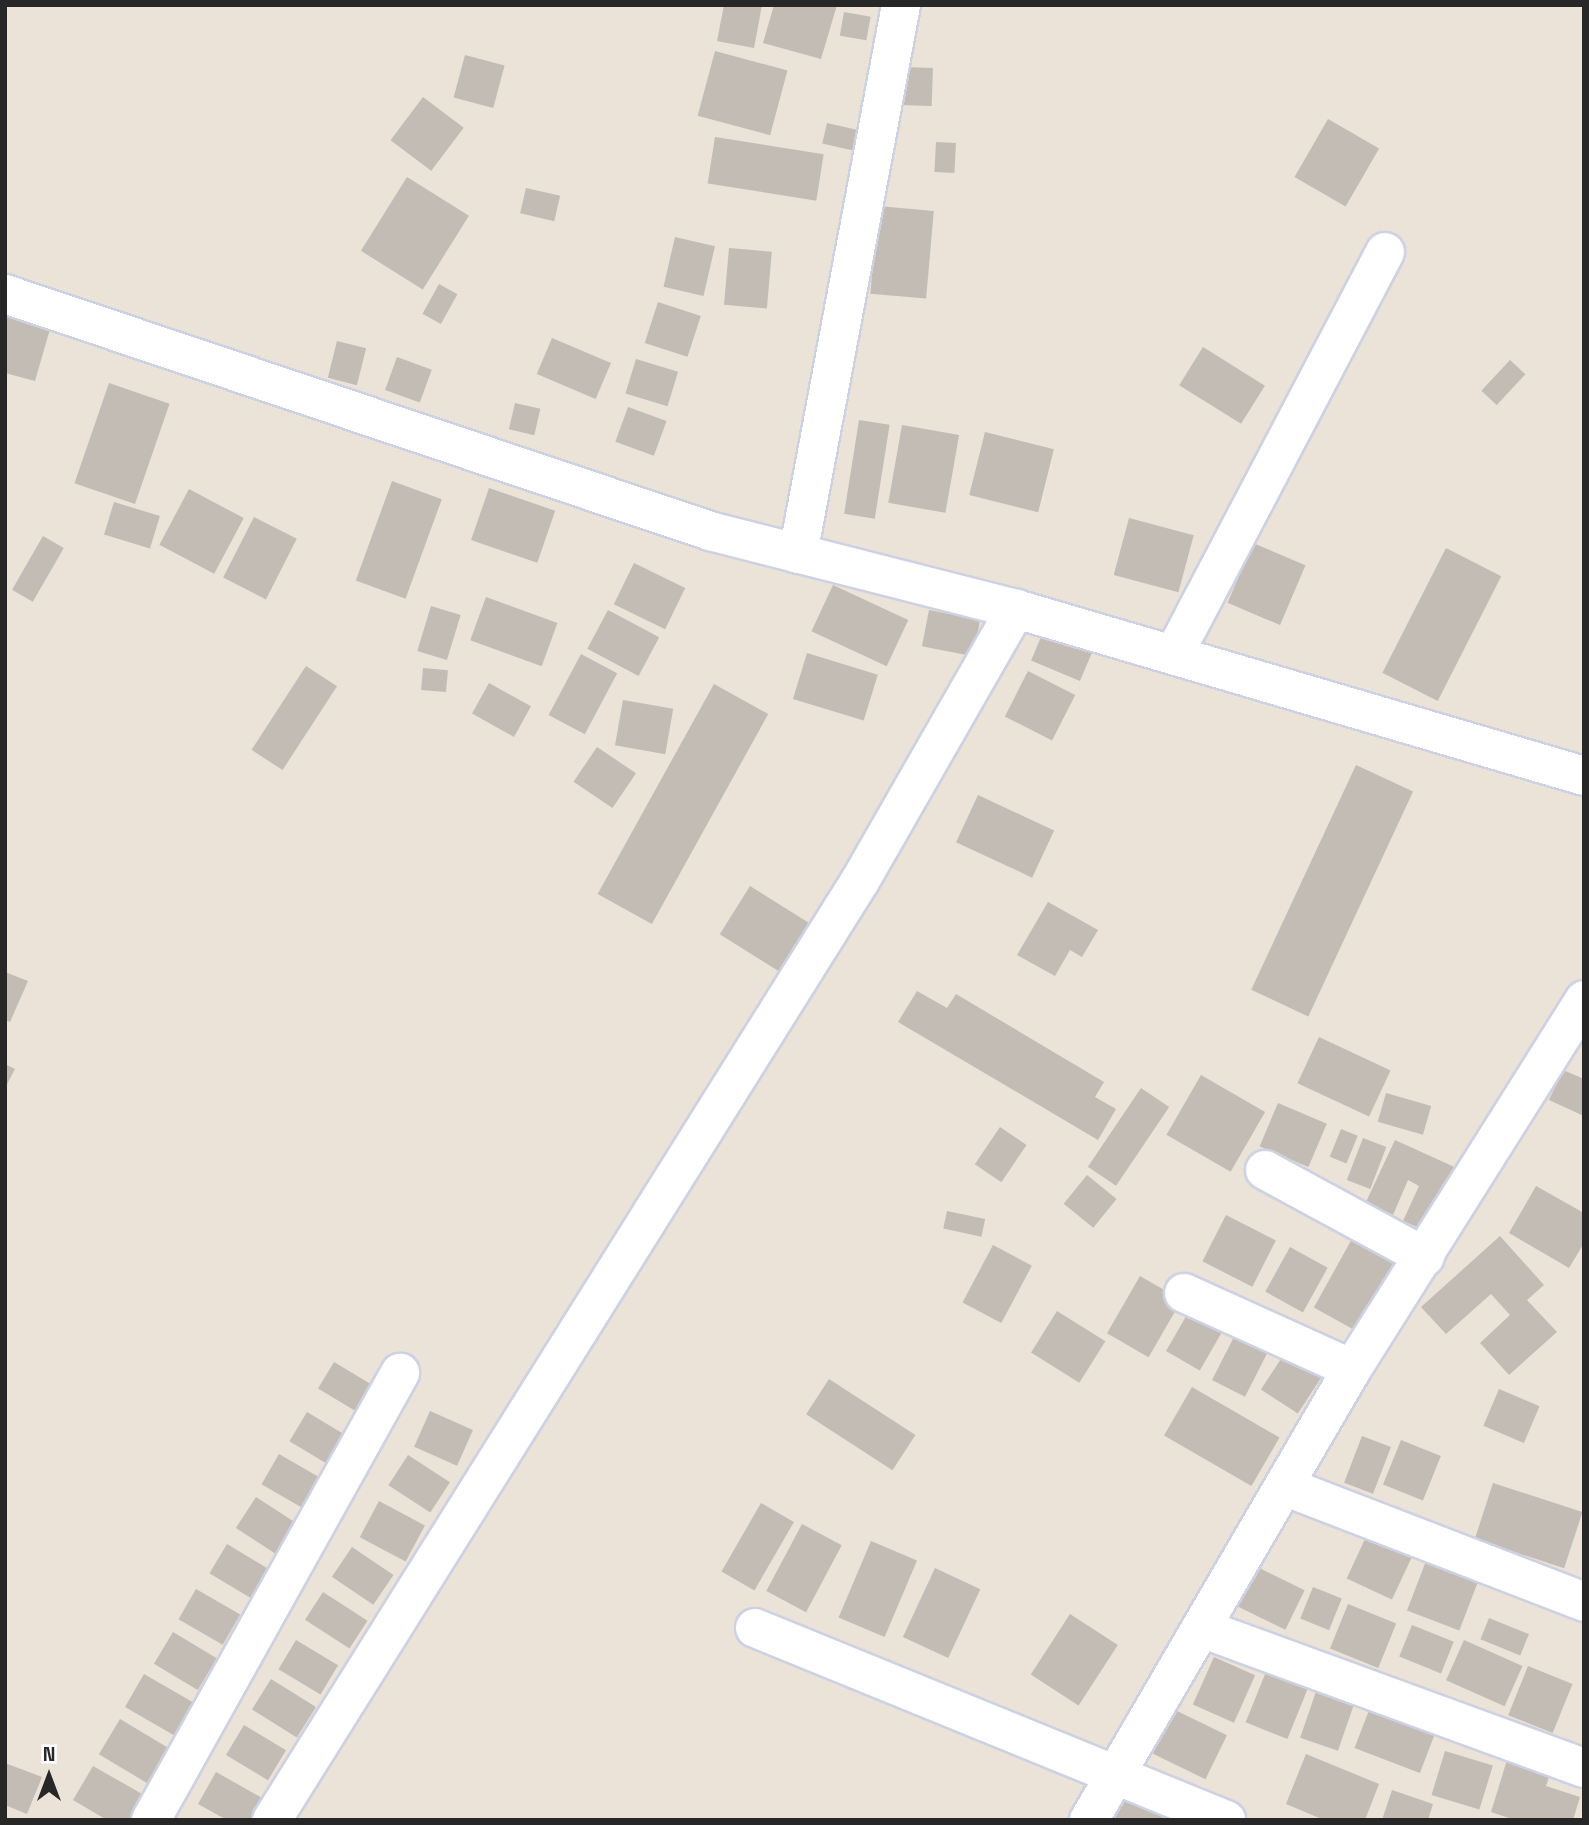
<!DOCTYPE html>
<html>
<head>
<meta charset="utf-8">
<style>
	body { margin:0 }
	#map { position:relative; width:1589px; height:1825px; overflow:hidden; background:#ebe2d8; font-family:"Space Grotesk",sans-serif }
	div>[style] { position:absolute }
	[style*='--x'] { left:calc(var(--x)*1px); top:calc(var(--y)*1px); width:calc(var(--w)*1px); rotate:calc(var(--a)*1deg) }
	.building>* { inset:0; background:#c2bcb5; transform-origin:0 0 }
	.roads { filter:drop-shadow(2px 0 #cdd1e1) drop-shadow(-2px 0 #cdd1e1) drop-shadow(0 2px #cdd1e1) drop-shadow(0 -2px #cdd1e1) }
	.minor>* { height:38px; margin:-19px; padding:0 19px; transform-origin:19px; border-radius:19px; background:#fff }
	span { translate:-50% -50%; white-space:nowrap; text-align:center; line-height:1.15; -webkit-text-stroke:6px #fff; paint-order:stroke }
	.frame { position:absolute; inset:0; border:7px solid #272727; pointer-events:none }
	.north { position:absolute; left:14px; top:1741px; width:70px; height:70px; -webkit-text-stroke:5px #fff; paint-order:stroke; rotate:0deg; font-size:19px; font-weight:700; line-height:28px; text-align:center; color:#272727 }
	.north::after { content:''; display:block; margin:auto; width:24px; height:32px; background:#272727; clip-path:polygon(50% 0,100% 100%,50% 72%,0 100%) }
</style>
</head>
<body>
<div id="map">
	<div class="building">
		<div style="clip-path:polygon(724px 5px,762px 5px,754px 48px,717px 41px)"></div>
		<div style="clip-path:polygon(774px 5px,837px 5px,821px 59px,763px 43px)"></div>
		<div style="left:844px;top:12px;width:27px;height:24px;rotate:10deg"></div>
		<div style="left:715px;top:51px;width:75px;height:67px;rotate:15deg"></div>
		<div style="left:465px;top:55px;width:41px;height:44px;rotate:15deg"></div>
		<div style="left:902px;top:67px;width:31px;height:38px;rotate:2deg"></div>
		<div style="left:423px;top:97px;width:51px;height:54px;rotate:37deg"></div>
		<div style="left:1328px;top:119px;width:59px;height:67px;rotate:30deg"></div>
		<div style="left:827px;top:123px;width:36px;height:21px;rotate:13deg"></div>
		<div style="left:715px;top:137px;width:110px;height:47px;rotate:9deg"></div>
		<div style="left:936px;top:142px;width:20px;height:30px;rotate:3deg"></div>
		<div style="left:407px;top:177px;width:73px;height:87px;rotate:32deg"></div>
		<div style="left:526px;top:188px;width:35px;height:26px;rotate:13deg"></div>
		<div style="left:878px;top:206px;width:56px;height:88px;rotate:5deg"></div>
		<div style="left:675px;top:237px;width:41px;height:51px;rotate:13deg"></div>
		<div style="left:729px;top:248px;width:43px;height:57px;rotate:5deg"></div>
		<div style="left:439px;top:284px;width:21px;height:34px;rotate:29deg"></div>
		<div style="left:658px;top:302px;width:45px;height:43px;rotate:18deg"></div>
		<div style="clip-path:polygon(5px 316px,50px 329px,35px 381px,5px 373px)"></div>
		<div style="left:552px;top:338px;width:64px;height:39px;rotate:23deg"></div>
		<div style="left:337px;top:341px;width:30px;height:38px;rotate:14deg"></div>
		<div style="left:1203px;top:347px;width:73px;height:45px;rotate:32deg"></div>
		<div style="left:397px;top:357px;width:37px;height:35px;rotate:20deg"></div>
		<div style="left:636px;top:359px;width:44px;height:36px;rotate:17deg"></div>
		<div style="left:1510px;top:360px;width:21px;height:42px;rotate:43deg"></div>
		<div style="left:109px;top:383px;width:64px;height:106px;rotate:19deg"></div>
		<div style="left:515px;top:403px;width:26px;height:27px;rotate:13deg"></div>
		<div style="left:628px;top:407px;width:41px;height:37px;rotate:20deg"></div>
		<div style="left:859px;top:420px;width:31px;height:95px;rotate:9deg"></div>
		<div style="left:902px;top:425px;width:58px;height:79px;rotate:10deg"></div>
		<div style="left:985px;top:432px;width:71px;height:65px;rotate:14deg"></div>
		<div style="left:392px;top:481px;width:53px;height:106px;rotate:20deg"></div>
		<div style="left:489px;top:488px;width:70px;height:55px;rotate:19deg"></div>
		<div style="left:189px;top:489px;width:62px;height:63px;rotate:28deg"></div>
		<div style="left:114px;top:502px;width:48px;height:34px;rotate:17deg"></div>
		<div style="left:254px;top:517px;width:48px;height:68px;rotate:27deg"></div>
		<div style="left:1129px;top:518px;width:67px;height:59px;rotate:15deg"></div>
		<div style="left:43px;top:536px;width:24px;height:62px;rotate:30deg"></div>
		<div style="left:1253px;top:543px;width:57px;height:65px;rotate:23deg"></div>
		<div style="left:1446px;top:548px;width:62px;height:140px;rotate:27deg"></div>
		<div style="left:634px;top:563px;width:57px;height:46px;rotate:26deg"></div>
		<div style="left:833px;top:585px;width:83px;height:51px;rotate:25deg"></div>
		<div style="left:486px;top:597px;width:76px;height:46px;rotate:20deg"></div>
		<div style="left:431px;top:606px;width:31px;height:47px;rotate:17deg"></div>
		<div style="left:608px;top:610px;width:58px;height:44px;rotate:28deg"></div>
		<div style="left:929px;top:610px;width:52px;height:37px;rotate:11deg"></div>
		<div style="left:1044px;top:630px;width:53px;height:33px;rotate:23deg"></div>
		<div style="left:807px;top:653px;width:74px;height:48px;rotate:17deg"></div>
		<div style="left:581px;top:654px;width:41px;height:69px;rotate:28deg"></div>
		<div style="left:306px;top:666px;width:37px;height:100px;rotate:33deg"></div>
		<div style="left:423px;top:668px;width:25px;height:22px;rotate:5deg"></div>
		<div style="left:1028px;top:671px;width:53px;height:51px;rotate:27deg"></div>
		<div style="left:489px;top:683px;width:48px;height:35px;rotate:29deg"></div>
		<div style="left:714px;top:684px;width:62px;height:240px;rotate:29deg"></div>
		<div style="left:623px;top:700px;width:51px;height:46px;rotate:10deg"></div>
		<div style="left:597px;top:747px;width:47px;height:42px;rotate:34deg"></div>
		<div style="left:1356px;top:765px;width:63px;height:248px;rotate:25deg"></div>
		<div style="left:978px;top:795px;width:84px;height:52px;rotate:25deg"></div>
		<div style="left:750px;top:886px;width:73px;height:57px;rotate:32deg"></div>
		<div style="clip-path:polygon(1048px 902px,1098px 930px,1082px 957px,1070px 950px,1055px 976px,1017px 955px)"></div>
		<div style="clip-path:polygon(5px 972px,28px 981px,10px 1022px,5px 1020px)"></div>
		<div style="clip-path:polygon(917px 991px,947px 1008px,956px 994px,1104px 1082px,1095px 1097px,1116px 1109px,1098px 1140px,898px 1022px)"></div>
		<div style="left:1319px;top:1037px;width:79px;height:51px;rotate:25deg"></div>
		<div style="clip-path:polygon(5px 1064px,15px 1069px,5px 1088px)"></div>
		<div style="clip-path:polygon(1563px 1070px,1584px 1079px,1584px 1116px,1549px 1100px)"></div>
		<div style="left:1201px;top:1075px;width:74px;height:69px;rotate:30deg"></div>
		<div style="left:1141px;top:1088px;width:34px;height:95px;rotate:34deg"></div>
		<div style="left:1386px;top:1093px;width:47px;height:30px;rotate:16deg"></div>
		<div style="left:1278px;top:1103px;width:53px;height:47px;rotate:23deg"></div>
		<div style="left:1000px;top:1127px;width:32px;height:45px;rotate:34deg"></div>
		<div style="left:1341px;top:1129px;width:18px;height:30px;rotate:22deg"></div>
		<div style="left:1363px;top:1138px;width:25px;height:45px;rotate:21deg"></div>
		<div style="clip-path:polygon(1395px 1140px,1461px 1170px,1431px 1233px,1403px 1221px,1419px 1186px,1408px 1180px,1393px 1215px,1366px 1202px)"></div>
		<div style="left:1087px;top:1175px;width:38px;height:37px;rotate:39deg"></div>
		<div style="clip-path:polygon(1536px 1186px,1584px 1213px,1584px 1243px,1569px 1268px,1509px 1233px)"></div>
		<div style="left:947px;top:1211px;width:39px;height:18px;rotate:12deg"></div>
		<div style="left:1226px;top:1215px;width:56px;height:52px;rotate:27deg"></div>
		<div style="left:1358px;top:1228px;width:48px;height:91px;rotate:29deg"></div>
		<div style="clip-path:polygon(1500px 1236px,1544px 1285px,1527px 1300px,1557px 1332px,1509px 1375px,1480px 1343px,1510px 1315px,1491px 1294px,1446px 1334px,1421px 1307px)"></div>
		<div style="left:993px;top:1245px;width:44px;height:65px;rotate:28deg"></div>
		<div style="left:1290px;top:1247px;width:43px;height:51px;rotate:29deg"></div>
		<div style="left:1140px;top:1276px;width:48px;height:66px;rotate:30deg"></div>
		<div style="left:1192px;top:1306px;width:39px;height:52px;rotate:30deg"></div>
		<div style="left:1057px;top:1311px;width:57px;height:49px;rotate:32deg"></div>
		<div style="left:1237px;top:1331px;width:37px;height:55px;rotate:27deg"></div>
		<div style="left:1286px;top:1351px;width:44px;height:46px;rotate:33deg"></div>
		<div style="left:334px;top:1362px;width:51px;height:31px;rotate:31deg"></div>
		<div style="left:829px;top:1379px;width:103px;height:42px;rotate:33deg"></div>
		<div style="left:1192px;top:1387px;width:101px;height:56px;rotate:30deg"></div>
		<div style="left:1499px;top:1389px;width:44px;height:40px;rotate:23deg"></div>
		<div style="left:430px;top:1411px;width:47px;height:39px;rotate:24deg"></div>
		<div style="left:307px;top:1412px;width:51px;height:34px;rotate:31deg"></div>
		<div style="left:1362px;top:1436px;width:31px;height:50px;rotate:21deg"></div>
		<div style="left:1401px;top:1440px;width:43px;height:48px;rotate:22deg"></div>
		<div style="left:279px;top:1454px;width:54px;height:35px;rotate:30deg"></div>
		<div style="left:408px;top:1455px;width:50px;height:36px;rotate:33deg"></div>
		<div style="left:1493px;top:1483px;width:94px;height:59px;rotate:18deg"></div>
		<div style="left:256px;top:1497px;width:51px;height:37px;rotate:33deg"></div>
		<div style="left:379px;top:1501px;width:52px;height:41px;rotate:28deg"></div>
		<div style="left:761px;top:1503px;width:38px;height:79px;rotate:30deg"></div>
		<div style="left:802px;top:1524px;width:45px;height:76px;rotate:28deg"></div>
		<div style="left:1372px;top:1524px;width:50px;height:60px;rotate:25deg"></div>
		<div style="left:871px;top:1541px;width:50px;height:83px;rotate:23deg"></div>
		<div style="left:227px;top:1544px;width:50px;height:34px;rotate:31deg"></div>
		<div style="left:352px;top:1547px;width:50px;height:36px;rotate:34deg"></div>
		<div style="left:1426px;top:1561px;width:56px;height:53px;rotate:21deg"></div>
		<div style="left:1257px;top:1567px;width:53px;height:44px;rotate:26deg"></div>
		<div style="left:935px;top:1568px;width:50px;height:76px;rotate:25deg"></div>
		<div style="left:1313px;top:1587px;width:31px;height:34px;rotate:22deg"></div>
		<div style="left:196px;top:1589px;width:51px;height:35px;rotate:30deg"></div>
		<div style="left:323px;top:1592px;width:53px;height:33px;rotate:33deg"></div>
		<div style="left:1348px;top:1604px;width:52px;height:48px;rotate:22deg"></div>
		<div style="left:1070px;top:1614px;width:57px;height:72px;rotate:33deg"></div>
		<div style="left:1489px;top:1618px;width:43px;height:23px;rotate:22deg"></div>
		<div style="left:1412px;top:1625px;width:45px;height:34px;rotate:22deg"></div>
		<div style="left:173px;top:1632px;width:51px;height:37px;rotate:31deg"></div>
		<div style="left:296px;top:1640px;width:49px;height:34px;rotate:31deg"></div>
		<div style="left:1464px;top:1640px;width:64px;height:44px;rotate:24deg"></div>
		<div style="left:1214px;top:1657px;width:45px;height:52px;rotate:24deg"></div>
		<div style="left:1270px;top:1662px;width:45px;height:65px;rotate:22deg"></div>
		<div style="left:1528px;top:1666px;width:48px;height:53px;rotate:22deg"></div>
		<div style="left:144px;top:1674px;width:59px;height:38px;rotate:30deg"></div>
		<div style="left:271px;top:1679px;width:53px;height:36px;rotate:32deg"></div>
		<div style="left:1319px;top:1683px;width:40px;height:58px;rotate:19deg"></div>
		<div style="left:1371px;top:1705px;width:70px;height:46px;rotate:21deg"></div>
		<div style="left:1173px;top:1709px;width:60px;height:49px;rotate:26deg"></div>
		<div style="left:120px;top:1719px;width:58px;height:41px;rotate:31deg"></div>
		<div style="left:244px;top:1725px;width:49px;height:35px;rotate:31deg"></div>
		<div style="left:1445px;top:1751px;width:50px;height:46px;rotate:17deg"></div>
		<div style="clip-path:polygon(1306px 1754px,1379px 1784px,1365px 1820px,1324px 1820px,1286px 1804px)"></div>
		<div style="clip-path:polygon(1507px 1760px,1550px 1774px,1546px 1786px,1580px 1797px,1573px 1820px,1515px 1820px,1491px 1812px)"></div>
		<div style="clip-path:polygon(5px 1763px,42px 1777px,27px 1814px,5px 1805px)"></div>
		<div style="clip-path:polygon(93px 1766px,144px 1795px,129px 1820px,107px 1820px,73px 1800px)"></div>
		<div style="clip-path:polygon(216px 1772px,264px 1799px,252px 1820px,227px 1820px,198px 1804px)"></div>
		<div style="clip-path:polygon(1118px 1780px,1220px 1820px,1102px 1820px)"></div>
		<div style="clip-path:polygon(1392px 1790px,1433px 1804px,1428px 1820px,1382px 1820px)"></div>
	</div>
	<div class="roads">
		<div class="minor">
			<div style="--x:5;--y:294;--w:744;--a:18.58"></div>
			<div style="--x:710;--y:531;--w:316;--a:14.3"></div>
			<div style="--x:1016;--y:609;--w:592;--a:16.38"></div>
			<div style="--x:798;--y:554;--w:559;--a:-79.37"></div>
			<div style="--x:1174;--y:654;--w:454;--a:-62.3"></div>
			<div style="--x:1265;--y:1170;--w:182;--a:28.5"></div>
			<div style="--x:1184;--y:1293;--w:184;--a:24.3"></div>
			<div style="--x:1284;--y:1486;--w:322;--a:21.1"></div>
			<div style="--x:755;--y:1628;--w:509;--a:22.18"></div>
			<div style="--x:1201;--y:1628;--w:408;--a:20.1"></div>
			<div style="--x:151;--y:1820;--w:512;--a:-60.88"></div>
			<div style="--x:272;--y:1820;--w:1108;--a:-57.95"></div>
			<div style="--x:860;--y:881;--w:314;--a:-60.2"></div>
			<div style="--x:1089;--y:1820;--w:522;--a:-59.75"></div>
			<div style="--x:1352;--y:1369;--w:436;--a:-57.8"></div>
		</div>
	</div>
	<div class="frame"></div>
	<div class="north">N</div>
</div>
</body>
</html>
